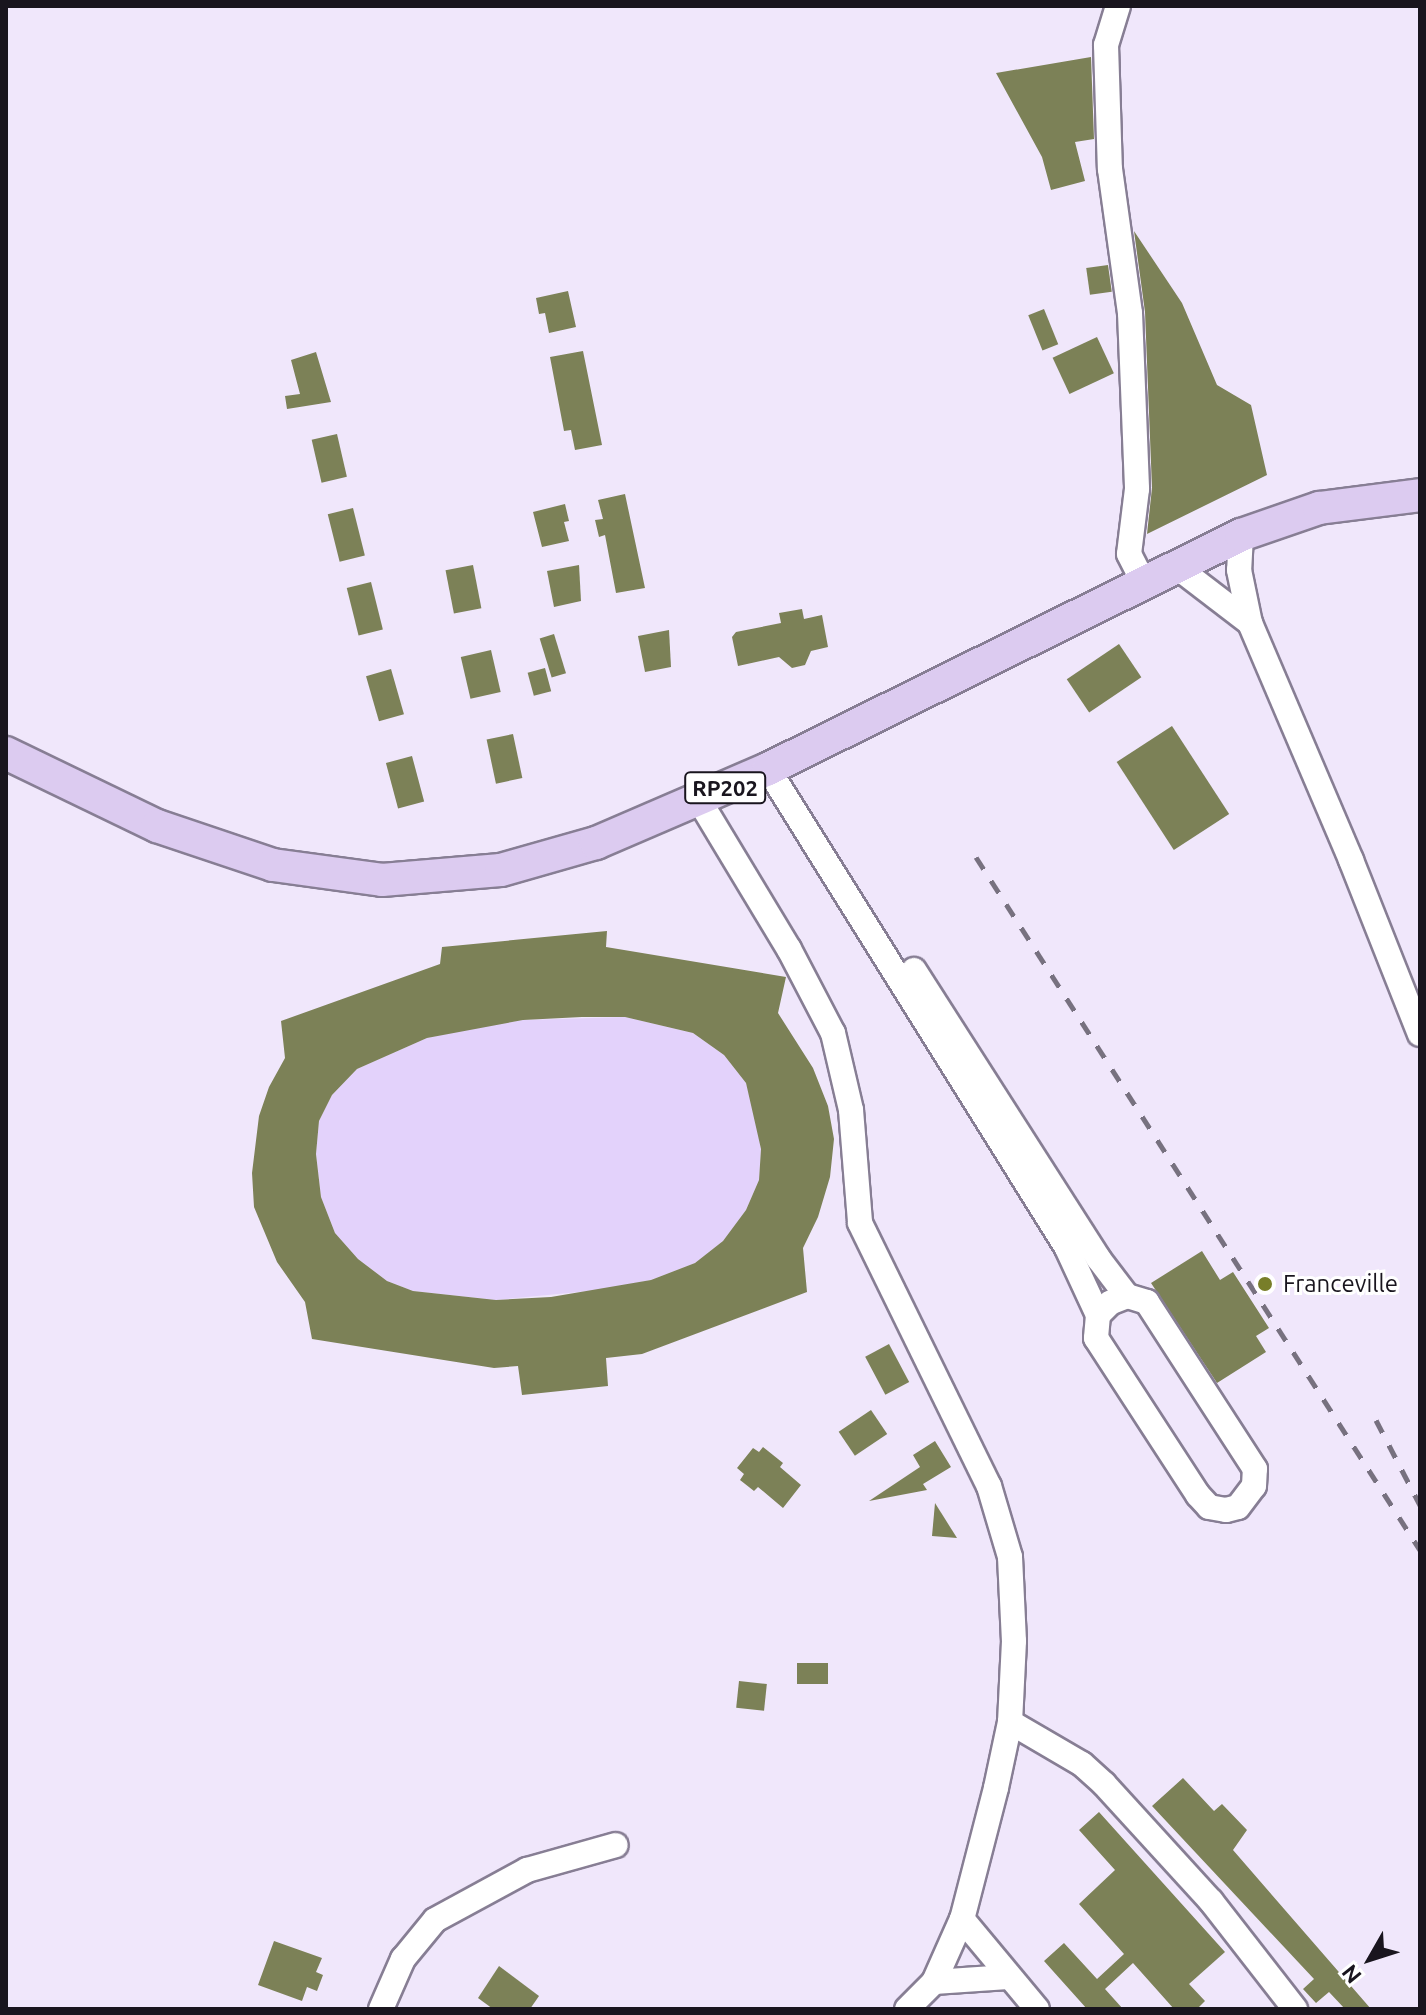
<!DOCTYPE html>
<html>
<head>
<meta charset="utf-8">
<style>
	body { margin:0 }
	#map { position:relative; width:1426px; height:2015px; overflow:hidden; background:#f0e7fb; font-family:Ubuntu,sans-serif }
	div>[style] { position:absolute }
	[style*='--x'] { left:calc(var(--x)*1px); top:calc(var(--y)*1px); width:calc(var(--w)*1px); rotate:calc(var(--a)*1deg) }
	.green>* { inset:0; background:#e3d2fb }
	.building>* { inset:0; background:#7c8157; transform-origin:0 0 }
	.roads { filter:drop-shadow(2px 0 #877e94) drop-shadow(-2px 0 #877e94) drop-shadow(0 2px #877e94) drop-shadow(0 -2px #877e94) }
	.minor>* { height:24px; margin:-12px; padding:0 12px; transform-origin:12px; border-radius:12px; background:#fff }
	.major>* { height:32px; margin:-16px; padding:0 16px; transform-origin:16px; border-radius:16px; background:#dccbf0 }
	.rail>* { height:5px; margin-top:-2.5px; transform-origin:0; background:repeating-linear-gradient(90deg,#77717f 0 14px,transparent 0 28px) }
	.dots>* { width:22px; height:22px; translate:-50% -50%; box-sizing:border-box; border:4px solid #fff; border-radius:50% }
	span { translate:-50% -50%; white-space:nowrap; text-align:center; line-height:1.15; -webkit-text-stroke:6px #fff; paint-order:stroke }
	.shield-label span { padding:2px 6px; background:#fff; border:2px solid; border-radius:6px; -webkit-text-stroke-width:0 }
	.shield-label { font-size:22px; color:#19151e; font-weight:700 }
	.poi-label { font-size:24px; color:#19151e }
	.left { translate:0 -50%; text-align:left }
	.frame { position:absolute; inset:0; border:8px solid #19151e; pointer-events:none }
	.north { position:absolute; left:1330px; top:1919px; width:80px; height:80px; -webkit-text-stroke:6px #fff; paint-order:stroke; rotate:231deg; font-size:22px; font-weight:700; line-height:32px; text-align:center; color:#19151e }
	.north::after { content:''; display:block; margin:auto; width:28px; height:36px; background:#19151e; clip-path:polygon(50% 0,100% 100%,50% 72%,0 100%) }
</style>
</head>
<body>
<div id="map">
	<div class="green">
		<div style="clip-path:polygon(625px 1017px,693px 1033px,724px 1055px,746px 1083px,756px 1117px,761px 1149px,759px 1180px,746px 1210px,723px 1241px,695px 1263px,651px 1280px,600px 1290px,496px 1300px,413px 1291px,387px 1281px,358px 1259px,335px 1233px,321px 1197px,316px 1154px,319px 1121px,332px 1095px,357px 1069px,427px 1038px,469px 1029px,523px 1020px)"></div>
	</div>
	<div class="building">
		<div style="clip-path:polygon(1091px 57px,1094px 139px,1075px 142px,1085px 181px,1051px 190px,1042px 157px,996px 73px)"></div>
		<div style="clip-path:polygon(1134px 231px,1182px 303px,1217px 385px,1251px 405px,1267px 475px,1147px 534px,1152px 488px,1145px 312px)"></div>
		<div style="left:1108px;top:265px;width:27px;height:22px;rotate:82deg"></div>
		<div style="clip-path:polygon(568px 291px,576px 327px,549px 333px,545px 313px,539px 314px,536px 298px)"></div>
		<div style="left:1044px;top:309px;width:38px;height:17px;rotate:68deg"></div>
		<div style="left:1097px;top:337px;width:40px;height:49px;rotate:65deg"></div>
		<div style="clip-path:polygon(583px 351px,602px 445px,575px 450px,571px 430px,564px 431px,550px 357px)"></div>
		<div style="clip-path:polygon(316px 352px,331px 402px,287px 409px,285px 396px,300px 394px,291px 360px)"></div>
		<div style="left:337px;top:434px;width:44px;height:26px;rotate:77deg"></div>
		<div style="clip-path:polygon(625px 494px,645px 588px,616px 593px,605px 535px,599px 537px,595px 520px,603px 519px,598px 500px)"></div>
		<div style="clip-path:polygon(565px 504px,569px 521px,564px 522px,569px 541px,542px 547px,533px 512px)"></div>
		<div style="left:353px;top:508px;width:49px;height:26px;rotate:76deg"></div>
		<div style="left:473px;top:565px;width:44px;height:28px;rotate:79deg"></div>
		<div style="clip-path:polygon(579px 565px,581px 601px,554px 607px,547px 571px)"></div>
		<div style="left:371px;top:582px;width:49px;height:25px;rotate:76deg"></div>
		<div style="clip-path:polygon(802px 609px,804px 619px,822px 615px,828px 647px,811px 651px,805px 665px,792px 668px,779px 657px,738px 666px,732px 637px,736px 632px,781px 623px,779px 613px)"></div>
		<div style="clip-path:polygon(669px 630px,671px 667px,645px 672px,638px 636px)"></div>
		<div style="left:554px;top:634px;width:41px;height:15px;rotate:73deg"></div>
		<div style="left:1119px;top:644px;width:40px;height:63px;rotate:56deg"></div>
		<div style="left:491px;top:650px;width:43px;height:31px;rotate:77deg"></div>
		<div style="left:545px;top:668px;width:24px;height:18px;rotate:75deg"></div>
		<div style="left:391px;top:669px;width:47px;height:26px;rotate:74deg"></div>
		<div style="left:1172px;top:726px;width:105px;height:66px;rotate:57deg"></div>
		<div style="left:513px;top:734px;width:45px;height:27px;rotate:78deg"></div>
		<div style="left:412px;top:756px;width:47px;height:27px;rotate:75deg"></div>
		<div style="clip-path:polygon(evenodd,607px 931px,606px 947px,786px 977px,778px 1013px,813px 1068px,828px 1106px,834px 1139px,830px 1177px,818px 1217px,803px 1248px,807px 1292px,642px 1354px,606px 1358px,608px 1386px,522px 1395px,518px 1366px,494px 1368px,312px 1339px,305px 1302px,277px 1262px,254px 1207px,252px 1173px,259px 1116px,269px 1087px,285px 1058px,281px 1021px,440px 964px,442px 947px,607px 931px,582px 1017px,625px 1017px,693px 1033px,724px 1055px,746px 1083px,761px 1149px,759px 1180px,746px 1210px,723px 1241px,695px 1263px,651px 1280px,551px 1297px,496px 1300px,413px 1291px,387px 1281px,358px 1259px,335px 1233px,321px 1197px,316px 1154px,319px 1121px,332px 1095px,357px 1069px,427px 1038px,523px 1020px,582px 1017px)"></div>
		<div style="clip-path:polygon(1202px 1251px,1220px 1280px,1233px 1272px,1269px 1328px,1256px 1336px,1266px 1352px,1217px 1383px,1151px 1283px)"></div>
		<div style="left:889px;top:1344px;width:43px;height:27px;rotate:62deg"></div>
		<div style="left:871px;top:1410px;width:29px;height:39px;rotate:56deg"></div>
		<div style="clip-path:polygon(935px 1441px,951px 1467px,923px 1484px,927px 1490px,869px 1501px,920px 1467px,913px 1455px)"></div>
		<div style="clip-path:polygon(763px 1447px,783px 1463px,780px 1467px,801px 1485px,783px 1508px,758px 1487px,754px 1491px,740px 1480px,744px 1474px,737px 1468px,753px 1448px,759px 1452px)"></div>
		<div style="clip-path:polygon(935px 1503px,957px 1538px,932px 1536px)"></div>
		<div style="left:797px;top:1663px;width:31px;height:21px"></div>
		<div style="left:739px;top:1681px;width:28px;height:27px;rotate:6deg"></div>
		<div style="clip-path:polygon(1183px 1778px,1214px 1811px,1222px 1804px,1247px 1830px,1233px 1850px,1371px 2009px,1345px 2009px,1329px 1992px,1316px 2003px,1303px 1989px,1314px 1979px,1152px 1806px)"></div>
		<div style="clip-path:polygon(1099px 1812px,1225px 1952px,1189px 1984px,1205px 2001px,1197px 2009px,1174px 2009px,1133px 1963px,1105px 1989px,1123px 2009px,1087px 2009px,1044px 1961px,1064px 1943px,1097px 1979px,1124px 1954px,1079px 1904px,1115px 1870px,1079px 1830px)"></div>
		<div style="clip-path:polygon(274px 1941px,322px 1958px,316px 1972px,323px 1975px,317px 1991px,307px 1987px,302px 2001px,258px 1985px)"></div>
		<div style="clip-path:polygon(499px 1966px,539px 1996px,530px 2009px,493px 2009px,478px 1998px)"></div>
	</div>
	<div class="roads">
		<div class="minor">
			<div style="--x:1118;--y:6;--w:41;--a:107.1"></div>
			<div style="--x:1106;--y:45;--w:124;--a:88.2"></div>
			<div style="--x:1110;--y:169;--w:145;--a:82.1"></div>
			<div style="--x:1130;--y:313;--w:176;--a:87.7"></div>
			<div style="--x:1137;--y:489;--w:65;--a:97"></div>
			<div style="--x:1129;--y:554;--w:31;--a:63"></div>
			<div style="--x:1241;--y:535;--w:35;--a:93"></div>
			<div style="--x:1239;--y:570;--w:54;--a:78.3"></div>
			<div style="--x:1250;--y:623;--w:258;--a:66.9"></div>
			<div style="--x:1351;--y:860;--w:187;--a:68.4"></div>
			<div style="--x:1177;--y:567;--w:92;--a:37.5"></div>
			<div style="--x:768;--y:769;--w:562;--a:58.01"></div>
			<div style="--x:1066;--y:1246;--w:76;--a:65.1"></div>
			<div style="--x:1098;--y:1315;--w:23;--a:95"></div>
			<div style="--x:1096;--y:1338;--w:187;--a:57"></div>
			<div style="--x:1198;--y:1495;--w:16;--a:47"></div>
			<div style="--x:1209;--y:1507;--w:17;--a:10"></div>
			<div style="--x:1226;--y:1510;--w:12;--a:-14"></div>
			<div style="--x:1238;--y:1507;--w:26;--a:-53"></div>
			<div style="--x:1254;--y:1486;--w:17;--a:-87"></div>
			<div style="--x:1255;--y:1469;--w:199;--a:-122.9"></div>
			<div style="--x:1147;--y:1302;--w:21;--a:-163"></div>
			<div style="--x:1127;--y:1296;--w:18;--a:158"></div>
			<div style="--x:1110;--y:1303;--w:17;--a:135"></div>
			<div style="--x:699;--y:800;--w:174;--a:58.9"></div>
			<div style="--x:789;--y:949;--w:95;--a:62.4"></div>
			<div style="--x:833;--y:1033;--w:79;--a:76.8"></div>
			<div style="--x:851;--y:1110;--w:113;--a:85.4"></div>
			<div style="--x:860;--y:1223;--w:293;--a:63.9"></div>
			<div style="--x:989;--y:1486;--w:74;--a:73.5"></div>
			<div style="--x:1010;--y:1557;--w:84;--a:87.3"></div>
			<div style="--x:1014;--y:1641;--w:81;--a:92.8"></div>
			<div style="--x:1010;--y:1722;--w:67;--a:102"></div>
			<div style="--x:996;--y:1788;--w:135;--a:104.5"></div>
			<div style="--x:962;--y:1919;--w:69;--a:114"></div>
			<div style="--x:934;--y:1982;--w:38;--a:135"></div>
			<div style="--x:914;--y:970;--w:342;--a:57.4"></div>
			<div style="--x:1098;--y:1258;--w:48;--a:52.7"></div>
			<div style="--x:1010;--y:1722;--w:83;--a:30.3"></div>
			<div style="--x:1082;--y:1764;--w:30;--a:42"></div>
			<div style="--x:1104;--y:1784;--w:159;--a:47.6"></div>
			<div style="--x:1211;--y:1901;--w:137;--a:52.1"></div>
			<div style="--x:962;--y:1919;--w:117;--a:50.2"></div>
			<div style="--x:934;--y:1982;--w:74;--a:-3.9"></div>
			<div style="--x:381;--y:2009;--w:55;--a:-66.3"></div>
			<div style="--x:403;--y:1959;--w:50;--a:-50.6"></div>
			<div style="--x:435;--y:1920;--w:105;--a:-28.5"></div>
			<div style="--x:527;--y:1870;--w:92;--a:-15.7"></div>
		</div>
		<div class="major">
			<div style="--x:6;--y:753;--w:168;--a:25.8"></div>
			<div style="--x:157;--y:826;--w:122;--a:18.6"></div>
			<div style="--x:273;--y:865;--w:110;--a:7.8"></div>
			<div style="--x:382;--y:880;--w:119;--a:-4.8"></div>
			<div style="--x:501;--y:870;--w:99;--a:-15.9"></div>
			<div style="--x:596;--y:843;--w:187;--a:-23.3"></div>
			<div style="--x:768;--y:769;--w:528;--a:-26.32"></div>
			<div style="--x:1241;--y:535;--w:83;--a:-19.1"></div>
			<div style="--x:1319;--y:508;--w:102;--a:-7.3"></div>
		</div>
	</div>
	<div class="rail">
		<div style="--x:976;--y:857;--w:823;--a:57.35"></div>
		<div style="--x:1376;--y:1420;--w:96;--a:62.6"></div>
	</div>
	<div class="dots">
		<div style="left:1265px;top:1284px;background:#787e29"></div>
	</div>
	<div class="shield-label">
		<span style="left:725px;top:788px">RP202</span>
	</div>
	<div class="poi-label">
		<span class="left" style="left:1283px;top:1284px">Franceville</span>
	</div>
	<div class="frame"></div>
	<div class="north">N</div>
</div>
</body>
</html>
